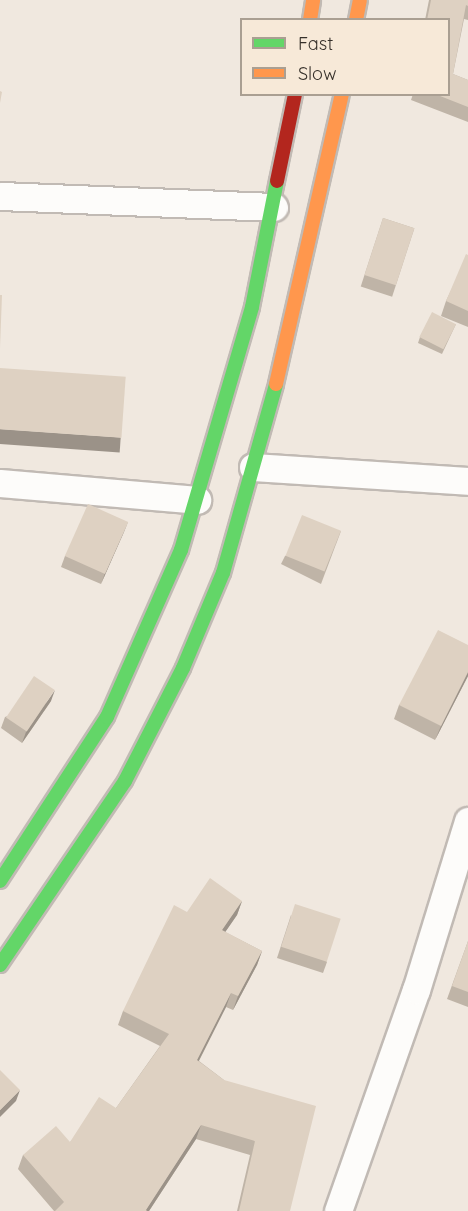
<!DOCTYPE html>
<html>
<head>
<meta charset="utf-8">
<style>
	body { margin:0 }
	#map { position:relative; width:468px; height:1211px; overflow:hidden; background:#f0e8df; font-family:Quicksand,sans-serif }
	div>[style] { position:absolute }
	[style*='--x'] { left:calc(var(--x)*1px); top:calc(var(--y)*1px); width:calc(var(--w)*1px); rotate:calc(var(--a)*1deg) }
	.roads { filter:drop-shadow(2px 0 #c1bab4) drop-shadow(-2px 0 #c1bab4) drop-shadow(0 2px #c1bab4) drop-shadow(0 -2px #c1bab4) }
	.street>* { height:27px; margin:-13.5px; padding:0 13.5px; transform-origin:13.5px; border-radius:13.5px; background:#fdfcfa }
	.fast>* { height:14px; margin:-7px; padding:0 7px; transform-origin:7px; border-radius:7px; background:#63d668 }
	.slow>* { height:14px; margin:-7px; padding:0 7px; transform-origin:7px; border-radius:7px; background:#ff974d }
	.jam>* { height:14px; margin:-7px; padding:0 7px; transform-origin:7px; border-radius:7px; background:#b3261e }
	.wall>* { inset:0; background:#bfb4a7; transform-origin:0 0 }
	.shaded-wall>* { inset:0; background:#9b9288; transform-origin:0 0 }
	.building>* { inset:0; background:#ded1c2; transform-origin:0 0 }
	span { translate:-50% -50%; white-space:nowrap; text-align:center; line-height:1.15; -webkit-text-stroke:6px #f7e9d8; paint-order:stroke }
	.legend { position:absolute; left:240px; top:18px; width:210px; height:78px; box-sizing:border-box; background:#f7e9d8; border:2px solid #aa9f92; margin:0; padding:8px 10px; list-style:none; font-size:18px; color:#36302a }
	.legend li { display:flex; align-items:center; gap:12px; height:30px }
	.legend b { width:30px; border:2px solid #aa9f92 }
</style>
</head>
<body>
<div id="map">
	<div class="roads">
		<div class="street">
			<div style="--x:0;--y:196;--w:274;--a:2.3"></div>
			<div style="--x:253;--y:467;--w:215;--a:3.7"></div>
			<div style="--x:0;--y:483;--w:198;--a:4.9"></div>
			<div style="--x:338;--y:1211;--w:234;--a:-70.6"></div>
			<div style="--x:416;--y:990;--w:177;--a:-72.9"></div>
		</div>
		<div class="fast">
			<div style="--x:0;--y:881;--w:196;--a:-56.9"></div>
			<div style="--x:107;--y:717;--w:183;--a:-66.1"></div>
			<div style="--x:181;--y:550;--w:253;--a:-73.7"></div>
			<div style="--x:252;--y:307;--w:128;--a:-78.8"></div>
			<div style="--x:0;--y:965;--w:222;--a:-55.8"></div>
			<div style="--x:125;--y:781;--w:127;--a:-62.8"></div>
			<div style="--x:183;--y:668;--w:103;--a:-67.2"></div>
			<div style="--x:223;--y:573;--w:196;--a:-74.3"></div>
		</div>
		<div class="slow">
			<div style="--x:310;--y:20;--w:20;--a:-81"></div>
			<div style="--x:356;--y:20;--w:20;--a:-79"></div>
			<div style="--x:276;--y:384;--w:297;--a:-77.2"></div>
		</div>
		<div class="jam">
			<div style="--x:277;--y:181;--w:89;--a:-78.3"></div>
		</div>
	</div>
	<div class="wall">
		<div style="clip-path:polygon(429px 0,468px 0,468px 20px,464px 19px,453px 74px,468px 80px,468px 122px,411px 100px,413px 94px,448px 94px,448px 20px,425px 20px)"></div>
		<div style="left:383px;top:218px;width:33px;height:72px;rotate:18deg"></div>
		<div style="clip-path:polygon(468px 255px,468px 327px,441px 316px,446px 301px)"></div>
		<div style="clip-path:polygon(456px 324px,442px 354px,418px 343px,420px 337px)"></div>
		<div style="clip-path:polygon(128px 522px,101px 584px,61px 567px,65px 556px)"></div>
		<div style="clip-path:polygon(341px 531px,321px 584px,281px 564px,285px 556px)"></div>
		<div style="clip-path:polygon(468px 645px,468px 676px,435px 740px,394px 719px,399px 705px)"></div>
		<div style="clip-path:polygon(51px 701px,22px 743px,1px 728px,5px 717px)"></div>
		<div style="clip-path:polygon(242px 901px,237px 915px,225px 932px,262px 951px,257px 965px,233px 1010px,226px 1007px,199px 1061px,224px 1080px,290px 1211px,237px 1211px,250px 1155px,196px 1139px,149px 1211px,54px 1211px,18px 1169px,23px 1155px,70px 1142px,116px 1108px,160px 1046px,118px 1025px,123px 1011px)"></div>
		<div style="clip-path:polygon(291px 915px,327px 962px,323px 973px,277px 958px)"></div>
		<div style="clip-path:polygon(468px 941px,468px 1007px,447px 999px)"></div>
	</div>
	<div class="shaded-wall">
		<div style="left:0;top:429px;width:121px;height:15px;rotate:4deg"></div>
		<div style="clip-path:polygon(128px 522px,124px 532px,101px 584px,105px 573px)"></div>
		<div style="clip-path:polygon(468px 672px,468px 676px,435px 740px,441px 726px)"></div>
		<div style="clip-path:polygon(55px 690px,51px 701px,22px 743px,26px 732px)"></div>
		<div style="clip-path:polygon(242px 901px,237px 915px,217px 944px,222px 930px)"></div>
		<div style="clip-path:polygon(262px 951px,257px 965px,233px 1010px,238px 996px)"></div>
		<div style="clip-path:polygon(231px 993px,226px 1007px,192px 1074px,197px 1060px)"></div>
		<div style="clip-path:polygon(20px 1090px,16px 1101px,0 1117px,0 1110px)"></div>
		<div style="clip-path:polygon(201px 1125px,196px 1139px,149px 1211px,145px 1211px)"></div>
	</div>
	<div class="building">
		<div style="clip-path:polygon(431px 0,468px 0,468px 6px,466px 5px,453px 74px,468px 80px,468px 107px,435px 94px,448px 94px,448px 20px,427px 20px)"></div>
		<div style="clip-path:polygon(0 91px,2px 92px,0 103px)"></div>
		<div style="left:383px;top:218px;width:33px;height:60px;rotate:18deg"></div>
		<div style="clip-path:polygon(466px 254px,468px 255px,468px 311px,446px 301px)"></div>
		<div style="clip-path:polygon(0 295px,2px 295px,0 348px)"></div>
		<div style="left:432px;top:312px;width:27px;height:28px;rotate:27deg"></div>
		<div style="left:0;top:368px;width:126px;height:61px;rotate:4deg"></div>
		<div style="left:88px;top:504px;width:44px;height:57px;rotate:24deg"></div>
		<div style="left:302px;top:515px;width:42px;height:44px;rotate:22deg"></div>
		<div style="clip-path:polygon(438px 630px,468px 645px,468px 672px,441px 726px,399px 705px)"></div>
		<div style="left:34px;top:676px;width:25px;height:50px;rotate:34deg"></div>
		<div style="clip-path:polygon(210px 878px,242px 901px,222px 930px,262px 951px,238px 996px,231px 993px,197px 1060px,224px 1080px,316px 1106px,290px 1211px,239px 1211px,255px 1141px,201px 1125px,146px 1210px,147px 1211px,55px 1211px,64px 1202px,23px 1155px,56px 1126px,70px 1142px,99px 1097px,116px 1108px,169px 1034px,123px 1011px,174px 905px,187px 912px)"></div>
		<div style="left:295px;top:904px;width:48px;height:45px;rotate:18deg"></div>
		<div style="clip-path:polygon(468px 941px,468px 992px,452px 986px)"></div>
		<div style="clip-path:polygon(0 1070px,20px 1090px,0 1110px)"></div>
	</div>
	<ul class="legend">
	<li><b style="height:8px;background:#63d668"></b>Fast</li>
	<li><b style="height:8px;background:#ff974d"></b>Slow</li>
	</ul>
</div>
</body>
</html>
